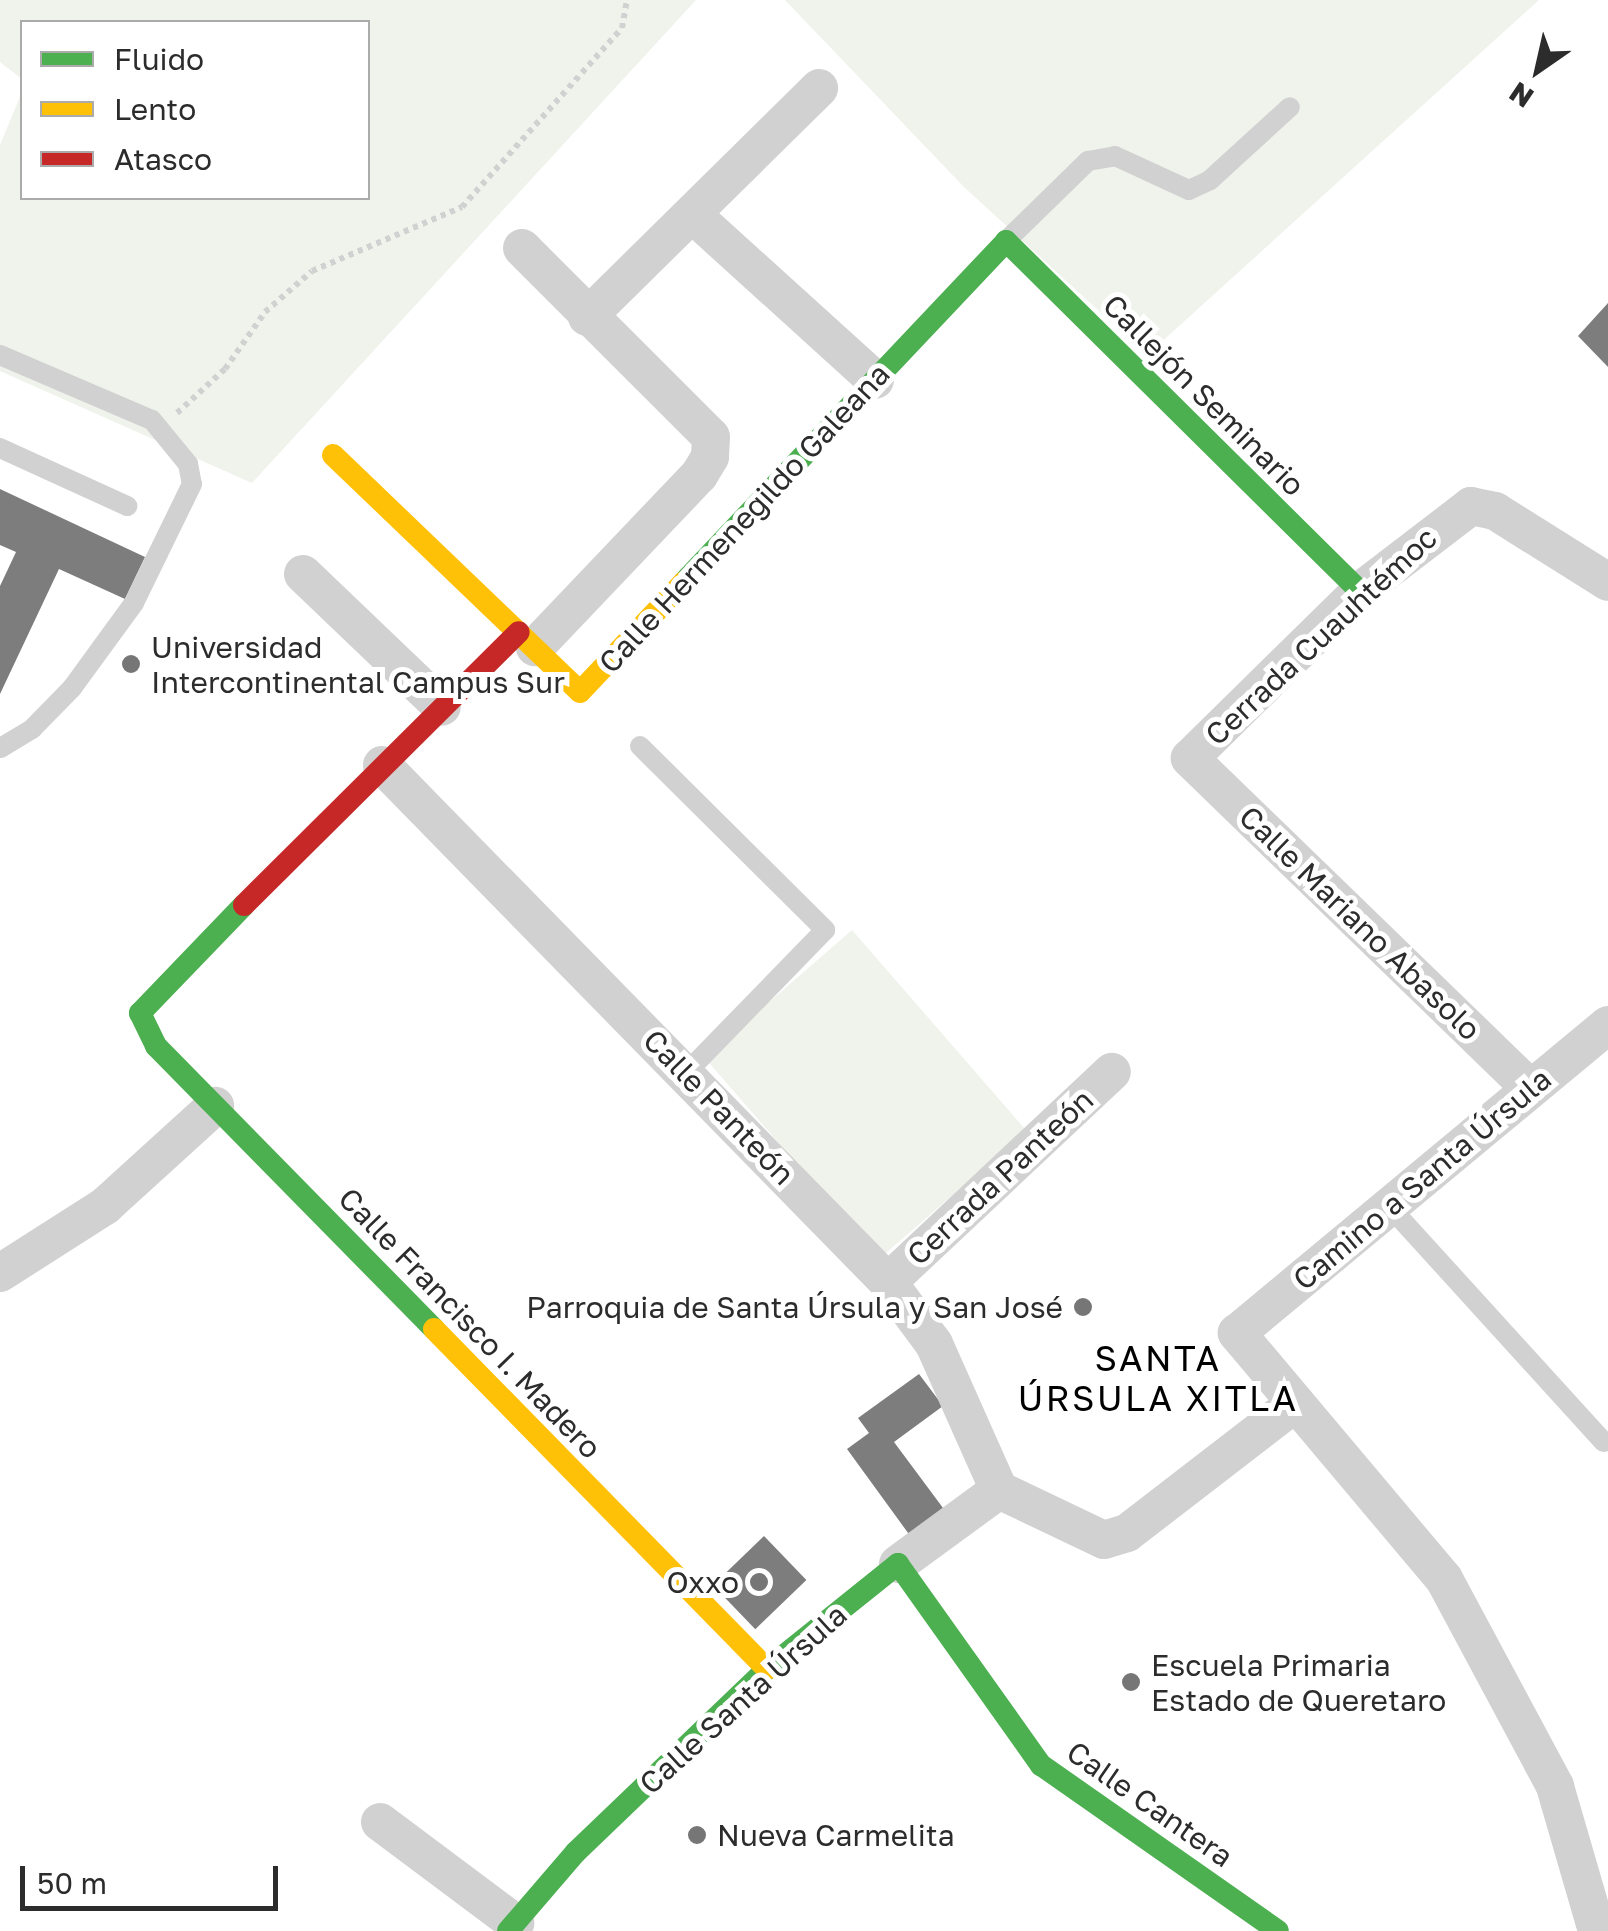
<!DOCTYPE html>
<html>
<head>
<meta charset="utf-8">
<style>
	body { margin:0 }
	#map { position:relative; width:1608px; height:1931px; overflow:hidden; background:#fff; font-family:"Golos Text",sans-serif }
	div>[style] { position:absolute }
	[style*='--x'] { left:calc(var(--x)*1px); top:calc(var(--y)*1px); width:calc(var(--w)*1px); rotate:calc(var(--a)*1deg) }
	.green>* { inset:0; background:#eff3eb; transform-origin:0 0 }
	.building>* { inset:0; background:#7d7d7d; transform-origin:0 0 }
	.path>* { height:6px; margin-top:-3px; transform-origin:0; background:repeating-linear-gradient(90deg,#d1d1d1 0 5px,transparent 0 10px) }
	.lane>* { height:20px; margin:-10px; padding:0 10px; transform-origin:10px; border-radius:10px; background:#d1d1d1 }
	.street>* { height:38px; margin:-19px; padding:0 19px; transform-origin:19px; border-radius:19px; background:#d1d1d1 }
	.fast>* { height:22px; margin:-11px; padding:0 11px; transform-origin:11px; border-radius:11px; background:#4caf50 }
	.slow>* { height:22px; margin:-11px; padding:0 11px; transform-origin:11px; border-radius:11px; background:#ffc107 }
	.jam>* { height:22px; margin:-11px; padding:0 11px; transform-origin:11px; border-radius:11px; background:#c62828 }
	.dots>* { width:28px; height:28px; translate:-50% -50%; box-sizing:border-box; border:5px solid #fff; border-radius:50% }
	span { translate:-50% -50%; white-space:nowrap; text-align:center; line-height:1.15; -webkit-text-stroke:10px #fff; paint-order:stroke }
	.street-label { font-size:30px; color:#2c2c2c }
	.poi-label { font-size:30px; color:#2c2c2c }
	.left { translate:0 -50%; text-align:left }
	.right { translate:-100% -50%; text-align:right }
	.quarter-label { font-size:35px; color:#000; letter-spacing:2.5px }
	.legend { position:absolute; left:20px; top:20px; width:350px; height:180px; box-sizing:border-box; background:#fff; border:2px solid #ababab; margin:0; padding:12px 18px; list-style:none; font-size:30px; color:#2c2c2c }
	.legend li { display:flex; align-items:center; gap:20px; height:50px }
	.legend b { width:50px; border:2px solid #ababab }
	.north { position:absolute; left:1488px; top:20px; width:100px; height:100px; -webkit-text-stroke:8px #fff; paint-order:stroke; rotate:214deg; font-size:28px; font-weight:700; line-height:40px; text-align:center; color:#2c2c2c }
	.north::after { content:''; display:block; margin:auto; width:35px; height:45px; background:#2c2c2c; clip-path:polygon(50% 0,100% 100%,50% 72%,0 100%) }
	.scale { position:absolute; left:20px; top:1866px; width:258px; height:45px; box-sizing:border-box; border:5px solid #2c2c2c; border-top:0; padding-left:12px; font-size:30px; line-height:35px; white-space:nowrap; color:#2c2c2c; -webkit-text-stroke:8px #fff; paint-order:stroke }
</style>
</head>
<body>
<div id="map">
	<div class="green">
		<div style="clip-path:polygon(0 0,696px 0,252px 483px,0 371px,0 145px,22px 92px,22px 198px,368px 198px,368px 22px,22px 22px,22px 79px,0 62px)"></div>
		<div style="clip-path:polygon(785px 0,1539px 0,1147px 355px,964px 187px)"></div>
		<div style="left:852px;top:930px;width:266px;height:195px;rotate:49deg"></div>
	</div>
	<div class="building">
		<div style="clip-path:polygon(1608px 303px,1608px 367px,1578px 336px)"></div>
		<div style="clip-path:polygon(0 489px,145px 557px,125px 599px,59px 569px,0 694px,0 586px,16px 552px,0 545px)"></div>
		<div style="clip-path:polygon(919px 1374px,943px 1406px,894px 1442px,946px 1512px,911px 1537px,847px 1449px,869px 1433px,858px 1418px)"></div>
		<div style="left:764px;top:1536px;width:61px;height:71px;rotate:46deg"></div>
	</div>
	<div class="path">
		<div style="--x:177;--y:413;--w:65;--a:-42.5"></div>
		<div style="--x:225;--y:369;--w:70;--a:-54.9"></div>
		<div style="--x:265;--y:312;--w:62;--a:-41.1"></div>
		<div style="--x:312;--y:271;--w:163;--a:-23.1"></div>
		<div style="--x:462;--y:207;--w:240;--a:-48.2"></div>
		<div style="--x:622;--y:28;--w:28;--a:-80"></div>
	</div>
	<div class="lane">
		<div style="--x:1008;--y:239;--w:112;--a:-44.3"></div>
		<div style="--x:1088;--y:161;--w:27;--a:-10"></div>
		<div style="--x:1115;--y:156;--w:81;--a:24.7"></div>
		<div style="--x:1189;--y:190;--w:23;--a:-25"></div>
		<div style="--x:1210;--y:180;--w:108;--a:-42.4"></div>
		<div style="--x:0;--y:355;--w:165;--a:23.2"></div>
		<div style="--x:152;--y:420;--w:57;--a:50.7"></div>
		<div style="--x:188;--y:464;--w:20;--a:79"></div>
		<div style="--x:192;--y:484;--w:132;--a:116"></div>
		<div style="--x:134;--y:603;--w:105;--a:126.1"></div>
		<div style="--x:72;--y:688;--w:57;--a:134.3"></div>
		<div style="--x:32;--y:729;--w:37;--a:149"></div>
		<div style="--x:0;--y:448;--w:140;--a:24.5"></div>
		<div style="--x:640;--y:746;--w:261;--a:44.8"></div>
		<div style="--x:825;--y:930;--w:198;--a:134.2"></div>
		<div style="--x:1389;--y:1206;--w:319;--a:47.7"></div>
	</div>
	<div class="street">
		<div style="--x:692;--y:214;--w:247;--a:42.2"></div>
		<div style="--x:522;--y:248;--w:267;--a:45"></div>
		<div style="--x:711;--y:437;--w:20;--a:93"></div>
		<div style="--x:710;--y:457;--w:21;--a:121"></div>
		<div style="--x:699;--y:475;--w:238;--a:133.6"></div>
		<div style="--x:587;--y:317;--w:326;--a:-44.6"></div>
		<div style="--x:303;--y:574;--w:192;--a:43.7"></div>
		<div style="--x:382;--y:765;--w:723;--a:45.62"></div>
		<div style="--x:888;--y:1282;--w:77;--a:53.4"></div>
		<div style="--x:934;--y:1344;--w:160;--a:66"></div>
		<div style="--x:1530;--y:1088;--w:474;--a:-135.9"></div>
		<div style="--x:1190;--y:758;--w:238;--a:-44.5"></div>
		<div style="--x:1360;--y:591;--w:140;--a:-37.4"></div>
		<div style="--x:1471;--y:506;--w:25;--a:12"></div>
		<div style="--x:1495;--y:511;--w:133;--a:32.1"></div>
		<div style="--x:0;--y:1273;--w:125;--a:-32.5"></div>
		<div style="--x:105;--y:1206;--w:149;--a:-42.3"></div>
		<div style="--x:888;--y:1282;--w:307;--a:-43.2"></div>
		<div style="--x:999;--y:1490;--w:116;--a:25.5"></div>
		<div style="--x:1104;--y:1540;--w:24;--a:-17"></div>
		<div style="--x:1127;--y:1533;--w:213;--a:-37.6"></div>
		<div style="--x:898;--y:1564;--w:125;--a:-36.2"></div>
		<div style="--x:380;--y:1822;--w:169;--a:36.8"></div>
		<div style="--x:1597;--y:1931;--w:151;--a:-106.2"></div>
		<div style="--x:1555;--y:1786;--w:235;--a:-118.2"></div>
		<div style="--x:1444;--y:1579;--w:322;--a:-130.1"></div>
		<div style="--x:1237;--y:1333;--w:482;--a:-39.7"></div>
	</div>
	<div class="fast">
		<div style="--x:684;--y:582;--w:469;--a:-46.6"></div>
		<div style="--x:1006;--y:241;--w:498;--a:44.7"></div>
		<div style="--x:244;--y:905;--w:150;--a:133.9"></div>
		<div style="--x:140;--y:1013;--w:37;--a:64"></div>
		<div style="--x:156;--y:1046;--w:397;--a:45.5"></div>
		<div style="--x:508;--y:1931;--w:104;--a:-49.3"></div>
		<div style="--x:576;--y:1852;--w:265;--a:-43.8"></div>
		<div style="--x:767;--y:1669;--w:168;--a:-38.7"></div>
		<div style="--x:898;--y:1564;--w:247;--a:54.6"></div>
		<div style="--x:1041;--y:1765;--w:289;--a:35"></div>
	</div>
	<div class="slow">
		<div style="--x:333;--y:455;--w:342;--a:43.8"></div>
		<div style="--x:580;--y:692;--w:151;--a:-46.6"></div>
		<div style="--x:434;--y:1329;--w:476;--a:45.6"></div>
	</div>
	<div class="jam">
		<div style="--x:244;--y:905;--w:387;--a:-44.8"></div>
	</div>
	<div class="dots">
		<div style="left:131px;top:664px;background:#767676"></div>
		<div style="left:1083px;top:1307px;background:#767676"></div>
		<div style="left:759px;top:1582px;background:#767676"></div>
		<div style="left:1131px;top:1682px;background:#767676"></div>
		<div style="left:697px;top:1835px;background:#767676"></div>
	</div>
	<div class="street-label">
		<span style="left:1204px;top:395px;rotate:45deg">Callejón Seminario</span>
		<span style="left:744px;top:518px;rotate:-47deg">Calle Hermenegildo Galeana</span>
		<span style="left:1321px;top:636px;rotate:-43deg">Cerrada Cuauhtémoc</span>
		<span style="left:1360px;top:923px;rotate:44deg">Calle Mariano Abasolo</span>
		<span style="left:719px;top:1107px;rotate:46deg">Calle Panteón</span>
		<span style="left:1000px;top:1177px;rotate:-43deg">Cerrada Panteón</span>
		<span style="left:1422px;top:1179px;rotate:-40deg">Camino a Santa Úrsula</span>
		<span style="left:470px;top:1323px;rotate:46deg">Calle Francisco I. Madero</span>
		<span style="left:743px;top:1699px;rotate:-42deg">Calle Santa Úrsula</span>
		<span style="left:1150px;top:1804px;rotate:35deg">Calle Cantera</span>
	</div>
	<div class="poi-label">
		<span class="left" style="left:151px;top:664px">Universidad<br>Intercontinental Campus Sur</span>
		<span class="right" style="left:1063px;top:1307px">Parroquia de Santa Úrsula y San José</span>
		<span class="right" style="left:739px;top:1582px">Oxxo</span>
		<span class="left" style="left:1151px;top:1682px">Escuela Primaria<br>Estado de Queretaro</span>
		<span class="left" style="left:717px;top:1835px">Nueva Carmelita</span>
	</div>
	<div class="quarter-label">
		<span style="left:1158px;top:1378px">SANTA<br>ÚRSULA XITLA</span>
	</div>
	<ul class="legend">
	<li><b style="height:12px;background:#4caf50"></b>Fluido</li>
	<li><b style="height:12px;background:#ffc107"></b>Lento</li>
	<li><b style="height:12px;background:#c62828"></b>Atasco</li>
	</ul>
	<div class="north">N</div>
	<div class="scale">50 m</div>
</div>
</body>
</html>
